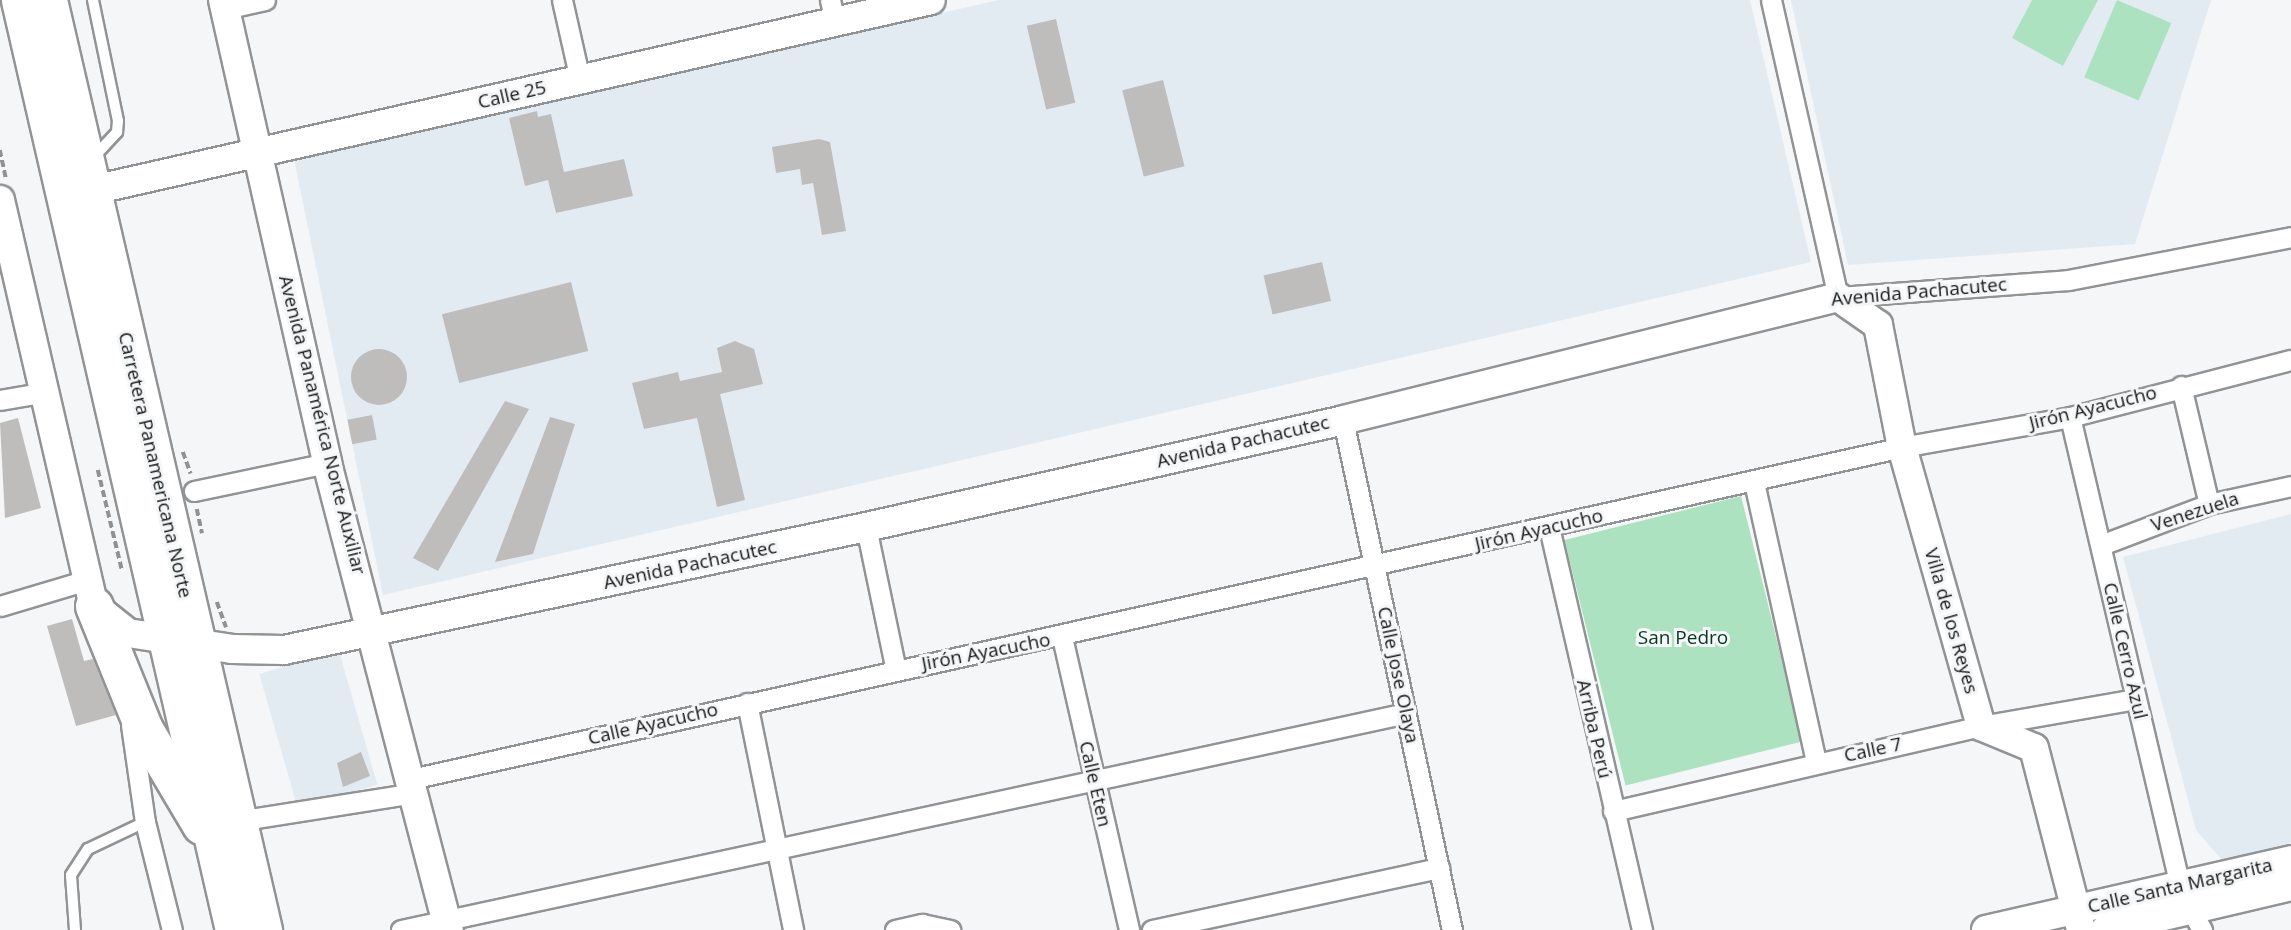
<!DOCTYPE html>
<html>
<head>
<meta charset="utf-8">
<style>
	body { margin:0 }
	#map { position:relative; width:2291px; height:930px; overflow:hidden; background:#f4f6f7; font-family:"Open Sans",sans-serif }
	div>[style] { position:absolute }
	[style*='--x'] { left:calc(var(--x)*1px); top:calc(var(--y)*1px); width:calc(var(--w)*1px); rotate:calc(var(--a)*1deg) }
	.built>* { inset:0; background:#e3ebf2; transform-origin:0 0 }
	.green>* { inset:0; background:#ade2c0; transform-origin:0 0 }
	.building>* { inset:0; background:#bebdbb; transform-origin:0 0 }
	.round { border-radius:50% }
	.path>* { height:3.5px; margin-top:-1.75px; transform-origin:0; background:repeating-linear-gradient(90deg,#909292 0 7px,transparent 0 10.5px) }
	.roads { filter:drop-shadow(2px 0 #919395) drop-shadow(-2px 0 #919395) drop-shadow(0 2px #919395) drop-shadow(0 -2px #919395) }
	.lane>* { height:10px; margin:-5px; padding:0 5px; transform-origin:5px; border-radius:5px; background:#fff }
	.street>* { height:19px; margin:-9.5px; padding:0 9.5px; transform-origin:9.5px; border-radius:9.5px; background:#fff }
	.secondary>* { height:28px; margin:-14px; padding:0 14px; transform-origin:14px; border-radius:14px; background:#fff }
	.highway>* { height:37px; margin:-18.5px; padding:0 18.5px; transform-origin:18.5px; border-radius:18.5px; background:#fff }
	span { translate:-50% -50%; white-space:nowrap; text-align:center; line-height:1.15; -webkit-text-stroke:6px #f4f6f7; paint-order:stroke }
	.street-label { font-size:19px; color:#181919 }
	.park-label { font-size:19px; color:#073820 }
</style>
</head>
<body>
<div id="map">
	<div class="built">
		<div style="clip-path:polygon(999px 0,1750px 0,1811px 262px,383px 595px,294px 159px)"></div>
		<div style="clip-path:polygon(1791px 0,2211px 0,2135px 244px,1848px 265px)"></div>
		<div style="clip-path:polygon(2291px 514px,2291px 843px,2222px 860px,2196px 830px,2123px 557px)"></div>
		<div style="left:339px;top:651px;width:139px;height:83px;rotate:74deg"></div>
	</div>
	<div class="green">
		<div style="clip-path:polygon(2032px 0,2098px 0,2063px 66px,2012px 38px)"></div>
		<div style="left:2117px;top:0;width:59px;height:84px;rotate:23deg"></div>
		<div style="left:1741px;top:496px;width:253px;height:182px;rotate:76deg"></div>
	</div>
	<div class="building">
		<div style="left:1056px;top:19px;width:86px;height:30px;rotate:77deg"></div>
		<div style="left:1163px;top:80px;width:89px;height:42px;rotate:76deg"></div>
		<div style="clip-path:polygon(537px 111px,538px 117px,551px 114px,564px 172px,624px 159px,633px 196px,556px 213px,548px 180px,525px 186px,509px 118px)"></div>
		<div style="clip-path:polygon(819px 139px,830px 142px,846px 231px,822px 235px,813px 183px,802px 185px,800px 169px,776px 173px,772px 147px)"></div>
		<div style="left:1322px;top:262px;width:40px;height:60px;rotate:77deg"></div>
		<div style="left:571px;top:282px;width:71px;height:133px;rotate:76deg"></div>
		<div style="clip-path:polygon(735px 341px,754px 349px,763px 384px,720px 394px,745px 500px,717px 507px,697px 418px,644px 429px,632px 383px,678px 372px,680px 381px,722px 372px,717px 348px)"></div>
		<div class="round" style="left:351px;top:349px;width:56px;height:56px"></div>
		<div style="clip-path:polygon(505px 401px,529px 409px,438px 571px,413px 558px)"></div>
		<div style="left:372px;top:415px;width:25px;height:25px;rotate:79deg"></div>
		<div style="clip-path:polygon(550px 417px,575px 424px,533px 554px,495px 562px)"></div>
		<div style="clip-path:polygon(18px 418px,41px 508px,5px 518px,0 423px)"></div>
		<div style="clip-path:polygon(72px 619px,84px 661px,93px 659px,116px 715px,76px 726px,47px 626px)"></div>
		<div style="clip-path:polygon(361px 752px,370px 776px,343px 787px,337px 763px)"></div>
	</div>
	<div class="path">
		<div style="--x:0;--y:150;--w:29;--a:78"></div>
		<div style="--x:183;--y:452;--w:23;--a:70"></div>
		<div style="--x:98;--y:470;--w:103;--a:76.5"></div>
		<div style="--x:197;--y:509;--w:25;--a:78"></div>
		<div style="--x:217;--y:602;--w:27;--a:70"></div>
	</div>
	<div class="roads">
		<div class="lane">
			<div style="--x:92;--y:159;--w:37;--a:-47"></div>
			<div style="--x:117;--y:132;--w:11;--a:-85"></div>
			<div style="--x:118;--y:121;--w:124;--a:-101.7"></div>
			<div style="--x:75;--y:930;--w:55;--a:-94.2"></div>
			<div style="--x:71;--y:875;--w:31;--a:-57"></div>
			<div style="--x:88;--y:849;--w:63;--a:-25.3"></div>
		</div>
		<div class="street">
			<div style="--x:562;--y:0;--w:82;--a:77.3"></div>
			<div style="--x:830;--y:0;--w:23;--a:77"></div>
			<div style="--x:1771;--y:0;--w:304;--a:77.3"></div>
			<div style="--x:1838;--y:297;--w:231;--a:-4.2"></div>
			<div style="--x:2068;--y:280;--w:227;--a:-10.9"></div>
			<div style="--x:225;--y:9;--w:41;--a:-12.7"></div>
			<div style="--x:2181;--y:386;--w:121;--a:76.7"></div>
			<div style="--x:0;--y:400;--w:41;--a:-9.9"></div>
			<div style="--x:2070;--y:417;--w:481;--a:76.8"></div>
			<div style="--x:1343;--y:420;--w:522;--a:77.94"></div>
			<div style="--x:1754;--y:482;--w:287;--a:77.5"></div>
			<div style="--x:194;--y:491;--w:136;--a:-11.9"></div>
			<div style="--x:866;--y:527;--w:146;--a:78.2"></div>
			<div style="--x:1549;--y:527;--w:414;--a:77"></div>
			<div style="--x:2101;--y:545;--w:116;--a:-20.8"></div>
			<div style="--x:2209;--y:504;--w:84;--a:-12.4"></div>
			<div style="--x:0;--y:606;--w:88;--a:-16.6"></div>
			<div style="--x:1062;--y:637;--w:301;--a:77.1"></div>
			<div style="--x:747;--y:703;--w:232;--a:78.5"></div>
			<div style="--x:131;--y:725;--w:98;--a:81.8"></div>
			<div style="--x:145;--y:822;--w:111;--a:76"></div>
			<div style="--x:411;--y:779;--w:1528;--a:-12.55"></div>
			<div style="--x:1902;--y:447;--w:171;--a:-10.1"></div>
			<div style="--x:2070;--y:417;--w:228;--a:-14.5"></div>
			<div style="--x:1613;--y:811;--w:378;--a:-13"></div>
			<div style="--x:1981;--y:726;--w:157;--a:-9.9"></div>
			<div style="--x:238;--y:821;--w:178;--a:-9"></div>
			<div style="--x:2191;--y:910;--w:23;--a:61"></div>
			<div style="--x:401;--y:930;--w:1028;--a:-12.18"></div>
			<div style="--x:895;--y:930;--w:28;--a:-13"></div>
			<div style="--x:922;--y:924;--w:29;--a:12"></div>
			<div style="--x:1152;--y:930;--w:294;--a:-12.2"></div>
		</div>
		<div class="secondary">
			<div style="--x:223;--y:0;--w:475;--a:77.3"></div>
			<div style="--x:327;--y:463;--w:483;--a:75.4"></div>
			<div style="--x:93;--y:190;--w:859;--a:-12.77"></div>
			<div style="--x:0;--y:200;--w:417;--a:77"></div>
			<div style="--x:94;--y:606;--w:43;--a:38.5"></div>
			<div style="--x:128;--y:633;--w:105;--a:8.7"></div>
			<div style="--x:232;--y:649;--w:52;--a:1.1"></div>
			<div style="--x:284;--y:650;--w:595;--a:-11.93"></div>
			<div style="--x:866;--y:527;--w:489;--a:-12.6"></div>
			<div style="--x:1343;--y:420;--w:510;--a:-13.95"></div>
			<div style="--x:1838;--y:297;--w:49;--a:35"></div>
			<div style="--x:1878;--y:325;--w:124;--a:78.9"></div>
			<div style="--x:1902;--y:447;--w:290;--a:74.2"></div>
			<div style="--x:1981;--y:726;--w:57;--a:22.5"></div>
			<div style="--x:2034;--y:748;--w:188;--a:75.5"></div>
			<div style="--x:1986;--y:930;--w:313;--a:-12.9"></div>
			<div style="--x:2105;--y:930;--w:191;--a:-13.3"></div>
		</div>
		<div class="highway">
			<div style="--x:20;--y:0;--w:954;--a:77.04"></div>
			<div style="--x:48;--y:0;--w:955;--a:76.98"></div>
			<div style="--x:94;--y:606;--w:133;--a:67.9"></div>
			<div style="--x:144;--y:729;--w:112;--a:59.3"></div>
		</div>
	</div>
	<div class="street-label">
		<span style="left:512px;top:95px;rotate:-13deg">Calle 25</span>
		<span style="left:1919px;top:292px;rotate:-5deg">Avenida Pachacutec</span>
		<span style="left:2093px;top:408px;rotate:-14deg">Jirón Ayacucho</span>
		<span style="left:322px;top:425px;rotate:76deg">Avenida Panamérica Norte Auxiliar</span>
		<span style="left:1243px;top:442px;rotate:-13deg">Avenida Pachacutec</span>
		<span style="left:155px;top:465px;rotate:77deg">Carretera Panamericana Norte</span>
		<span style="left:2195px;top:512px;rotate:-18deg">Venezuela</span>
		<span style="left:1539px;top:530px;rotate:-13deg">Jirón Ayacucho</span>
		<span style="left:690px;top:565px;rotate:-12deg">Avenida Pachacutec</span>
		<span style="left:1951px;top:621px;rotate:74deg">Villa de los Reyes</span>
		<span style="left:2125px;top:651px;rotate:77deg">Calle Cerro Azul</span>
		<span style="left:986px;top:652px;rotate:-11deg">Jirón Ayacucho</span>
		<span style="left:1398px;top:675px;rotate:78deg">Calle Jose Olaya</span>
		<span style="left:653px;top:724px;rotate:-13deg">Calle Ayacucho</span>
		<span style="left:1594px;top:729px;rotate:77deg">Arriba Perú</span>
		<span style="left:1873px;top:750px;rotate:-12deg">Calle 7</span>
		<span style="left:1095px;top:784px;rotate:77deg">Calle Eten</span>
		<span style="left:2180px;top:886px;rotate:-13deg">Calle Santa Margarita</span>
	</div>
	<div class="park-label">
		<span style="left:1683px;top:638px">San Pedro</span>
	</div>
</div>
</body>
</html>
